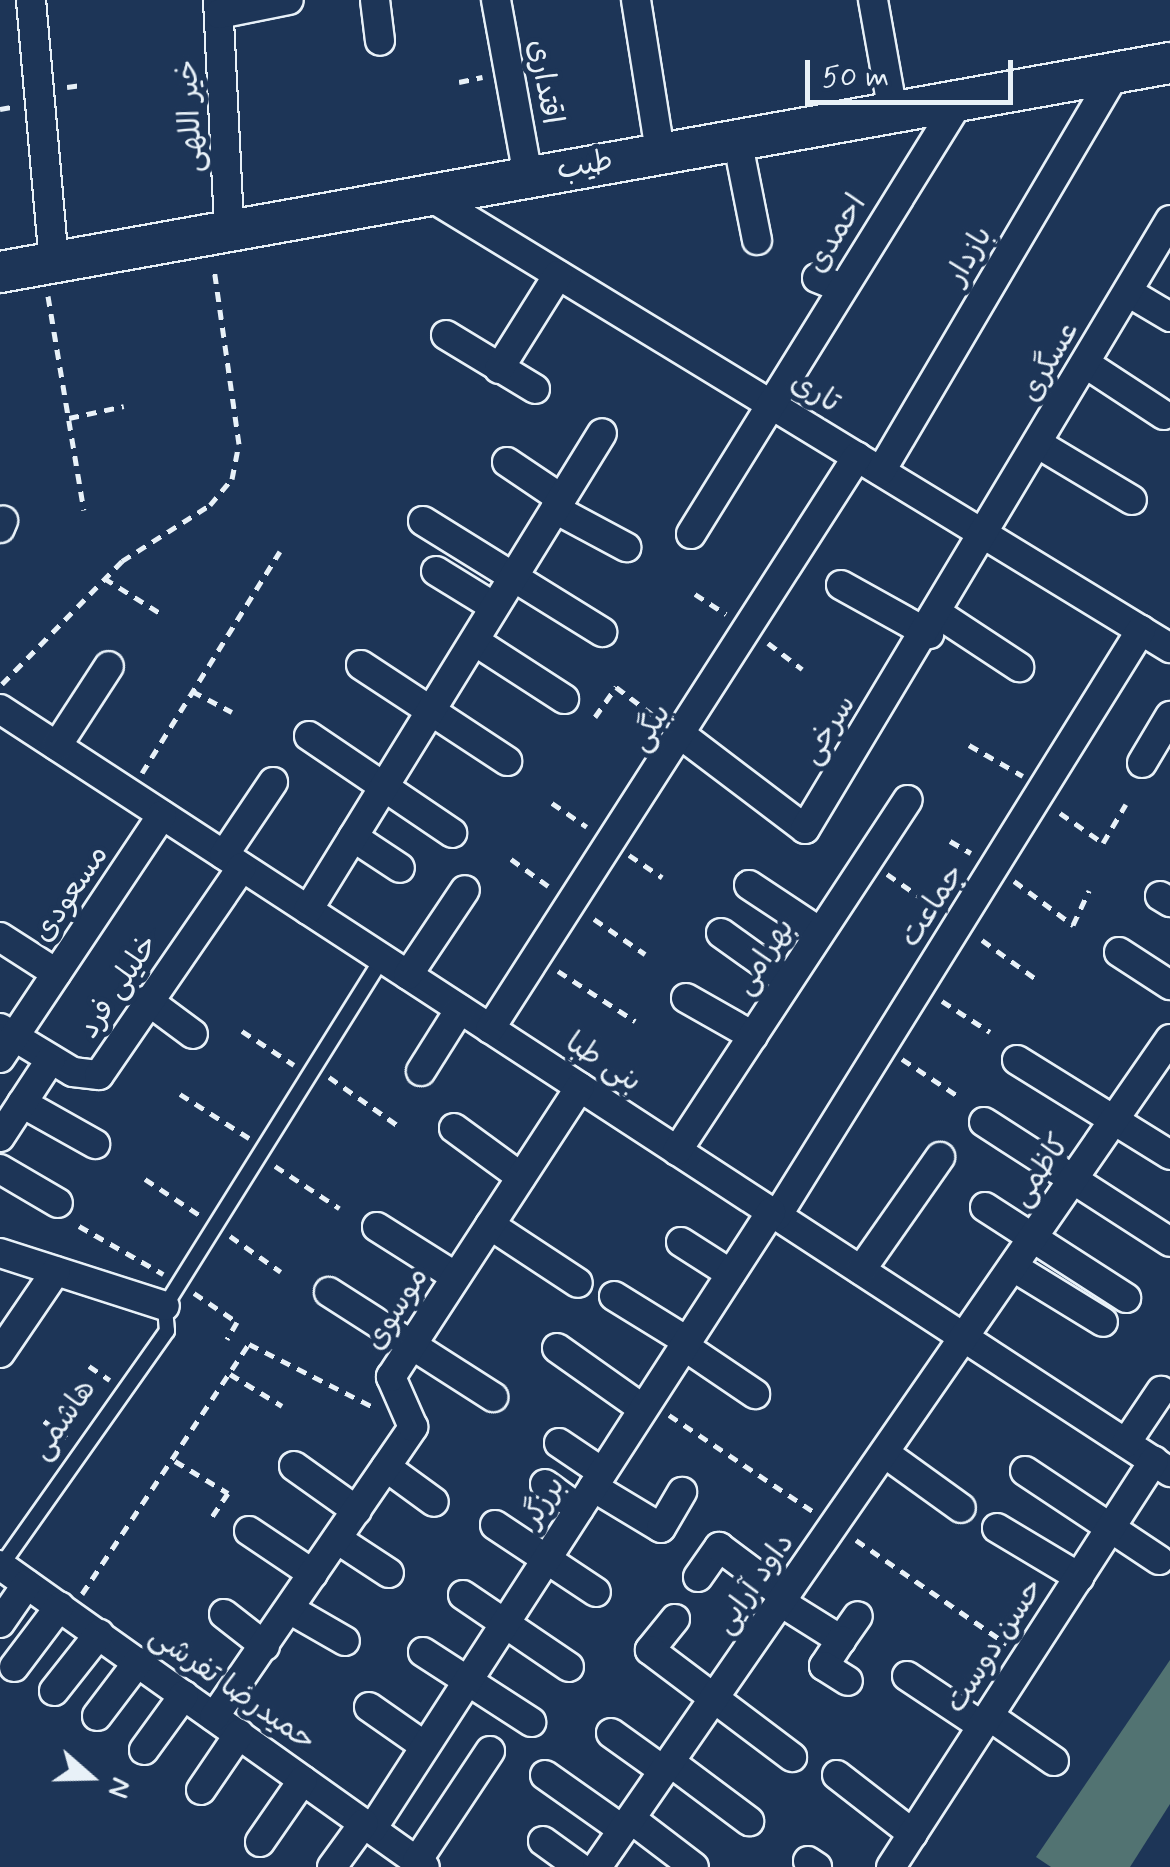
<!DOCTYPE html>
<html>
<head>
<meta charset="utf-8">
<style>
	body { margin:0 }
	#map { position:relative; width:1170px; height:1867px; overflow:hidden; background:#1d3557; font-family:Mynerve,"Playpen Sans Arabic",sans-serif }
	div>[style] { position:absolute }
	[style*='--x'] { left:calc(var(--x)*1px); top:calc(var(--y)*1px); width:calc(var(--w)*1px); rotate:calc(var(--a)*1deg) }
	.green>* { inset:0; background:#527372 }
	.path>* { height:5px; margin-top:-2.5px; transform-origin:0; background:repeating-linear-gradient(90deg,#e8f1f8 0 10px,transparent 0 18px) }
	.roads { filter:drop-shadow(2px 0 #e8f1f8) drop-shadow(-2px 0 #e8f1f8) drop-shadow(0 2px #e8f1f8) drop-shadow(0 -2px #e8f1f8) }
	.service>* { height:14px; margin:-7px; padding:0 7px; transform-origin:7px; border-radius:7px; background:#1d3557 }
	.minor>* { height:28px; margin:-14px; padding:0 14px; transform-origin:14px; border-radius:14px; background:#1d3557 }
	.secondary>* { height:40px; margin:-20px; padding:0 20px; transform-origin:20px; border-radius:20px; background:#1d3557 }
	span { translate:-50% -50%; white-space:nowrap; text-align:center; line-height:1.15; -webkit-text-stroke:10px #1d3557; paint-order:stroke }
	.street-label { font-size:30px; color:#e8f1f8 }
	.north { position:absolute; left:40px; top:1727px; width:100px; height:100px; -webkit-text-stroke:8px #1d3557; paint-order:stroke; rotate:110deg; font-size:28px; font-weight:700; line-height:40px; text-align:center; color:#e8f1f8 }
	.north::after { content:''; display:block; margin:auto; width:35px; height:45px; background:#e8f1f8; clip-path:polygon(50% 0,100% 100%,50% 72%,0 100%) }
	.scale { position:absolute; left:805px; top:60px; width:208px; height:45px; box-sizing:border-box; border:5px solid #e8f1f8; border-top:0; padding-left:12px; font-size:30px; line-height:35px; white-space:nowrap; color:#e8f1f8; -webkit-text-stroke:8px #1d3557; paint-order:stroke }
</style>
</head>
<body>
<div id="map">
	<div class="green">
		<div style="clip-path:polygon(1170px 1660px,1170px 1804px,1130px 1867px,1051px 1867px,1036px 1857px)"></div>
	</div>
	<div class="path">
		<div style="--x:459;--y:82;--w:24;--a:-12"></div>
		<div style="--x:67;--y:87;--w:15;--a:-8"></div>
		<div style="--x:0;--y:109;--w:17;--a:-10"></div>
		<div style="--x:48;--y:296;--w:217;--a:80.5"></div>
		<div style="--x:69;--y:418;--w:56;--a:-12.3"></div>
		<div style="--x:104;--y:578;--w:70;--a:32.1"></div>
		<div style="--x:695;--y:594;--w:37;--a:33"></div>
		<div style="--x:768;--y:643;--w:43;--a:37.4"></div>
		<div style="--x:2;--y:684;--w:172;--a:-45.7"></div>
		<div style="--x:122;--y:561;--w:104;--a:-32.5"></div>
		<div style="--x:210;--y:505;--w:34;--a:-50"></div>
		<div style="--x:232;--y:479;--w:36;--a:-79"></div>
		<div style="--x:239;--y:444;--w:177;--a:-98.1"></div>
		<div style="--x:192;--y:691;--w:45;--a:27.7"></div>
		<div style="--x:595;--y:717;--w:37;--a:-55"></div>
		<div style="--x:616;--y:687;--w:51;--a:37.1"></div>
		<div style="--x:969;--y:745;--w:62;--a:29.9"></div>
		<div style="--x:142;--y:773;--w:261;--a:-58.1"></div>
		<div style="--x:552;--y:803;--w:42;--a:34.4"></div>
		<div style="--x:1060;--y:813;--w:52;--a:34.9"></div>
		<div style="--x:1103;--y:843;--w:45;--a:-59.5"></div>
		<div style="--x:950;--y:841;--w:24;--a:30"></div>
		<div style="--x:629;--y:855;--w:40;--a:34"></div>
		<div style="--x:511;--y:859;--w:46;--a:36.1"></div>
		<div style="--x:887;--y:874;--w:60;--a:34.8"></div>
		<div style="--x:1014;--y:881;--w:74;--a:36.7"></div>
		<div style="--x:1073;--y:925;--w:38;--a:-65"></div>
		<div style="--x:594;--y:919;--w:62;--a:34.5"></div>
		<div style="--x:982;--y:940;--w:67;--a:35.8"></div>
		<div style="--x:558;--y:971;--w:92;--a:33"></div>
		<div style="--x:942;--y:1001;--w:57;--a:32.9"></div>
		<div style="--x:242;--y:1031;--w:62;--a:33.2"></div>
		<div style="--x:902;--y:1059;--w:67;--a:33.5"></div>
		<div style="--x:329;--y:1077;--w:87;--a:35.2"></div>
		<div style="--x:180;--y:1094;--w:82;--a:32.5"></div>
		<div style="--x:275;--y:1166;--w:77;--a:33.3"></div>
		<div style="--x:145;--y:1179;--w:67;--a:33.5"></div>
		<div style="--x:79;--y:1226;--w:97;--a:29.7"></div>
		<div style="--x:230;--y:1236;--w:62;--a:35.2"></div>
		<div style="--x:194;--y:1293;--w:52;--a:34"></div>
		<div style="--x:237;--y:1322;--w:20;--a:120"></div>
		<div style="--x:89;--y:1366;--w:25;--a:34"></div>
		<div style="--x:230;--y:1374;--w:61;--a:31.6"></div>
		<div style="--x:669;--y:1415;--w:174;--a:33.8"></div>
		<div style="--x:44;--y:1421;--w:31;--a:36"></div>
		<div style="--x:175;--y:1461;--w:62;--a:31.1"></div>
		<div style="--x:228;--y:1493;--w:29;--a:124"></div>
		<div style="--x:856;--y:1540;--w:183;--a:34.6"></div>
		<div style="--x:82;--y:1594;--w:301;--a:-56.3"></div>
		<div style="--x:249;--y:1344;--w:139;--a:26.9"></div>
	</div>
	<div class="roads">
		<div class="service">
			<div style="--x:1;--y:1566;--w:288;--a:-54.8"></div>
			<div style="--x:167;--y:1331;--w:25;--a:-95"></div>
			<div style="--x:165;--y:1306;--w:409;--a:-58"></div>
		</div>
		<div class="minor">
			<div style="--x:31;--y:0;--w:264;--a:85"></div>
			<div style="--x:218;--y:0;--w:228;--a:87.2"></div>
			<div style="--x:375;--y:0;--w:41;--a:83"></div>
			<div style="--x:496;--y:0;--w:179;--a:79.7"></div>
			<div style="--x:636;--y:0;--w:154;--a:81"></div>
			<div style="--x:873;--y:0;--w:114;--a:79.9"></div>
			<div style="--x:219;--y:14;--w:71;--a:-11.3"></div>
			<div style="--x:737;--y:139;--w:103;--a:78.8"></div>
			<div style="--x:426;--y:194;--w:872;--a:31.39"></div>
			<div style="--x:817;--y:278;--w:27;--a:22"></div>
			<div style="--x:1128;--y:292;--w:49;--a:30.8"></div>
			<div style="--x:446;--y:335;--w:104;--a:31.2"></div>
			<div style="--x:1086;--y:364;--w:93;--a:33.2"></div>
			<div style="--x:499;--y:369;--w:111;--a:-57.9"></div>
			<div style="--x:1040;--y:445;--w:107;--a:30.9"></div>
			<div style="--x:507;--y:462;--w:66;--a:33.9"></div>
			<div style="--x:881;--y:471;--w:462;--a:-59.5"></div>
			<div style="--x:555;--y:509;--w:81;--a:28.2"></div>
			<div style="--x:423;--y:521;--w:211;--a:31.8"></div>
			<div style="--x:0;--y:528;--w:8;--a:-67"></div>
			<div style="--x:691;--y:534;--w:511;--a:-58.21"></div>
			<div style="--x:436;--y:571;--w:67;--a:31.6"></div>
			<div style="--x:841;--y:585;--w:101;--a:29.1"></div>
			<div style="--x:940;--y:615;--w:95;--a:33.4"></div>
			<div style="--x:476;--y:642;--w:105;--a:32.9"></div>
			<div style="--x:361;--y:665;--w:175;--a:33.3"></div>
			<div style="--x:0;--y:709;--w:1397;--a:33.11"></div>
			<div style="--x:309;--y:736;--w:173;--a:34.1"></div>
			<div style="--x:684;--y:737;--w:152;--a:37.2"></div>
			<div style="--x:805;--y:829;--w:710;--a:-59.06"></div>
			<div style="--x:57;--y:746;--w:95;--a:-57"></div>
			<div style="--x:1142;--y:763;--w:55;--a:-59.2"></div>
			<div style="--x:353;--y:837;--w:56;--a:33.4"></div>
			<div style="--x:224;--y:855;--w:88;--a:-56.1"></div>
			<div style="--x:749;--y:885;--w:85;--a:33.5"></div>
			<div style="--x:1160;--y:896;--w:12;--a:31"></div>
			<div style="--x:308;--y:910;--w:560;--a:-58.35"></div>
			<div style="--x:721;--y:933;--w:82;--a:35.6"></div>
			<div style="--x:0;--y:937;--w:67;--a:32.7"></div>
			<div style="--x:1119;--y:952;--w:61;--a:32.9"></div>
			<div style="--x:408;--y:975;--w:102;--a:-56.2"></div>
			<div style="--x:686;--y:998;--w:77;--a:29.6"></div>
			<div style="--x:147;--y:1000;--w:57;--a:36.5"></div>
			<div style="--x:0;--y:1028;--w:85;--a:31.1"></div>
			<div style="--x:73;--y:1072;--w:26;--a:7"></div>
			<div style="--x:99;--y:1075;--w:252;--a:-55.5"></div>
			<div style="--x:490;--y:1029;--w:680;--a:-57.32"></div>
			<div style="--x:0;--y:1058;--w:292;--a:-56.3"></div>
			<div style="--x:1017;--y:1060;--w:180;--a:31.8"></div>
			<div style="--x:421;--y:1071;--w:73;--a:-57.8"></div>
			<div style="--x:22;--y:1103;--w:84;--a:29.3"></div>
			<div style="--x:984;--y:1122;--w:221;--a:32.8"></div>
			<div style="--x:454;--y:1128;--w:83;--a:36.2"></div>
			<div style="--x:0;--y:1137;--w:93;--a:-56.8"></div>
			<div style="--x:677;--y:1151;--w:420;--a:-56.7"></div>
			<div style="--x:0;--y:1169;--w:67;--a:30.4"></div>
			<div style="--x:985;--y:1207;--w:168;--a:32.8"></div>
			<div style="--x:777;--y:1216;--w:690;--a:-58.15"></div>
			<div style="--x:490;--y:1225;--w:105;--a:33.4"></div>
			<div style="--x:377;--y:1227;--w:93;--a:32.3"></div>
			<div style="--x:681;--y:1242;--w:59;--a:32.6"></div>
			<div style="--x:0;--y:1253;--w:173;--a:17.8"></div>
			<div style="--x:1015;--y:1268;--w:103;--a:31.5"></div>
			<div style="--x:861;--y:1270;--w:138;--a:-55"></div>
			<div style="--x:329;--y:1292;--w:195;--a:32.6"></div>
			<div style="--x:614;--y:1296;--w:86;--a:31.7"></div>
			<div style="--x:684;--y:1346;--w:86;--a:34.1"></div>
			<div style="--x:557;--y:1348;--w:105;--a:35.3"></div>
			<div style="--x:0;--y:1353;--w:99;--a:-55.7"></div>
			<div style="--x:559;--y:1443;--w:52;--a:34"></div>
			<div style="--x:1126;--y:1443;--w:63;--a:-56.1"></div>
			<div style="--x:886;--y:1454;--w:92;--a:35.8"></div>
			<div style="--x:294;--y:1466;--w:77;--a:35.5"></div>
			<div style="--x:386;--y:1467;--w:59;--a:36.1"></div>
			<div style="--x:1025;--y:1471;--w:161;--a:33.6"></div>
			<div style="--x:545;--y:1484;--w:42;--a:36.3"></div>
			<div style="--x:593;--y:1487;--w:79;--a:31.1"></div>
			<div style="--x:661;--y:1528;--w:42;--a:-59.7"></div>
			<div style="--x:495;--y:1525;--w:121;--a:33.6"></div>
			<div style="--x:997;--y:1528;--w:96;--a:30.9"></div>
			<div style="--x:249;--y:1531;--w:77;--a:33.9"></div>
			<div style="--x:337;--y:1539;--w:62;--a:33.2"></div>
			<div style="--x:0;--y:1565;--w:521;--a:35.4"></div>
			<div style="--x:698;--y:1577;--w:37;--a:-55"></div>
			<div style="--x:719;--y:1547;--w:84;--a:36.7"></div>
			<div style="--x:463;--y:1595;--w:128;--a:34.2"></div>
			<div style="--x:782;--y:1603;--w:70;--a:32.1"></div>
			<div style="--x:841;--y:1640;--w:29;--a:-55"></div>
			<div style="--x:291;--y:1610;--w:62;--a:29.9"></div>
			<div style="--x:224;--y:1614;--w:52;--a:38"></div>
			<div style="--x:675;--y:1619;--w:40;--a:129"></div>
			<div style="--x:650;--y:1650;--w:178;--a:37"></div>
			<div style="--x:0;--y:1623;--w:47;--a:-55.3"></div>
			<div style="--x:841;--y:1640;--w:31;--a:123"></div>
			<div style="--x:824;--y:1666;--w:28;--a:32"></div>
			<div style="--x:423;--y:1652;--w:129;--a:32.9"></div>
			<div style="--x:14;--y:1667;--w:76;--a:-53"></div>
			<div style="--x:907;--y:1676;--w:90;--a:33.7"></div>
			<div style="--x:54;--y:1691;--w:73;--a:-51.7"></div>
			<div style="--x:369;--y:1707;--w:68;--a:34.9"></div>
			<div style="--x:97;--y:1716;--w:68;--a:-52.8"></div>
			<div style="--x:989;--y:1716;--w:79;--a:34.7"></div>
			<div style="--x:214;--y:1717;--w:352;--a:-55.5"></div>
			<div style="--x:413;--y:1427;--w:55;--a:-113.7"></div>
			<div style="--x:391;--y:1377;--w:346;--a:-56.9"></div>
			<div style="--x:611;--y:1733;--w:65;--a:35.6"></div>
			<div style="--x:144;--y:1750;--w:68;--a:-54"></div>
			<div style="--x:670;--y:1762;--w:99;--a:36.8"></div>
			<div style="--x:545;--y:1775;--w:95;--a:35.2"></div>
			<div style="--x:837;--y:1775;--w:96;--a:37.8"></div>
			<div style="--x:201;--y:1790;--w:68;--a:-55.8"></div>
			<div style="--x:631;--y:1819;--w:79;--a:37.3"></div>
			<div style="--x:372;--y:1829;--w:735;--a:-57.11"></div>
			<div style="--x:543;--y:1841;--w:44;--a:35.8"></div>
			<div style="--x:260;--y:1842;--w:75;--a:-55.3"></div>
			<div style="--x:417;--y:1861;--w:132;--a:-56.4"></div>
			<div style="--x:808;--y:1861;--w:11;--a:34"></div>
			<div style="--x:332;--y:1867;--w:54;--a:-54"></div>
			<div style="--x:597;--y:1867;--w:1007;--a:-55.32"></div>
			<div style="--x:891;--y:1867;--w:484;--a:-57.1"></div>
		</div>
		<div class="secondary">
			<div style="--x:0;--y:272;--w:1189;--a:-10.13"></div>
		</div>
	</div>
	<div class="street-label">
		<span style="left:544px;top:82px;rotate:80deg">اقتداری</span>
		<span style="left:191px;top:116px;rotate:-93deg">خیر اللهی</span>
		<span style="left:585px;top:166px;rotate:-10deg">طیب</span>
		<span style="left:837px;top:234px;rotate:-58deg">احمدی</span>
		<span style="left:970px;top:256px;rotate:-60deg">بازدار</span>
		<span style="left:1050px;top:362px;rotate:-60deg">عسگری</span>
		<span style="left:815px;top:393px;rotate:31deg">تاری</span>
		<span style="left:651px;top:728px;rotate:-57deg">بیگی</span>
		<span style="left:829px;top:730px;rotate:-58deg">سرخی</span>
		<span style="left:71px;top:894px;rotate:-56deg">مسعودی</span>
		<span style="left:933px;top:906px;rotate:-57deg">جماعت</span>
		<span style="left:765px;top:957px;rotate:-57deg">بهرامی</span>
		<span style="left:119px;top:987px;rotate:-56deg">خلیلی فرد</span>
		<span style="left:603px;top:1063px;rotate:33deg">بنی طبا</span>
		<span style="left:1041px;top:1171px;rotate:-56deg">کاظمی</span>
		<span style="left:397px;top:1309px;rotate:-57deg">موسوی</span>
		<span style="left:64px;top:1420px;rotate:-55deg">هاشمی</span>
		<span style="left:544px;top:1502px;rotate:-57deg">برزگر</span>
		<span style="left:755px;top:1584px;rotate:-55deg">داود آرایی</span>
		<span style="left:995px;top:1646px;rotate:-57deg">حسن دوست</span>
		<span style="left:232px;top:1689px;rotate:35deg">حمیدرضا تفرشی</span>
	</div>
	<div class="north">N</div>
	<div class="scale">50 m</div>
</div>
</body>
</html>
